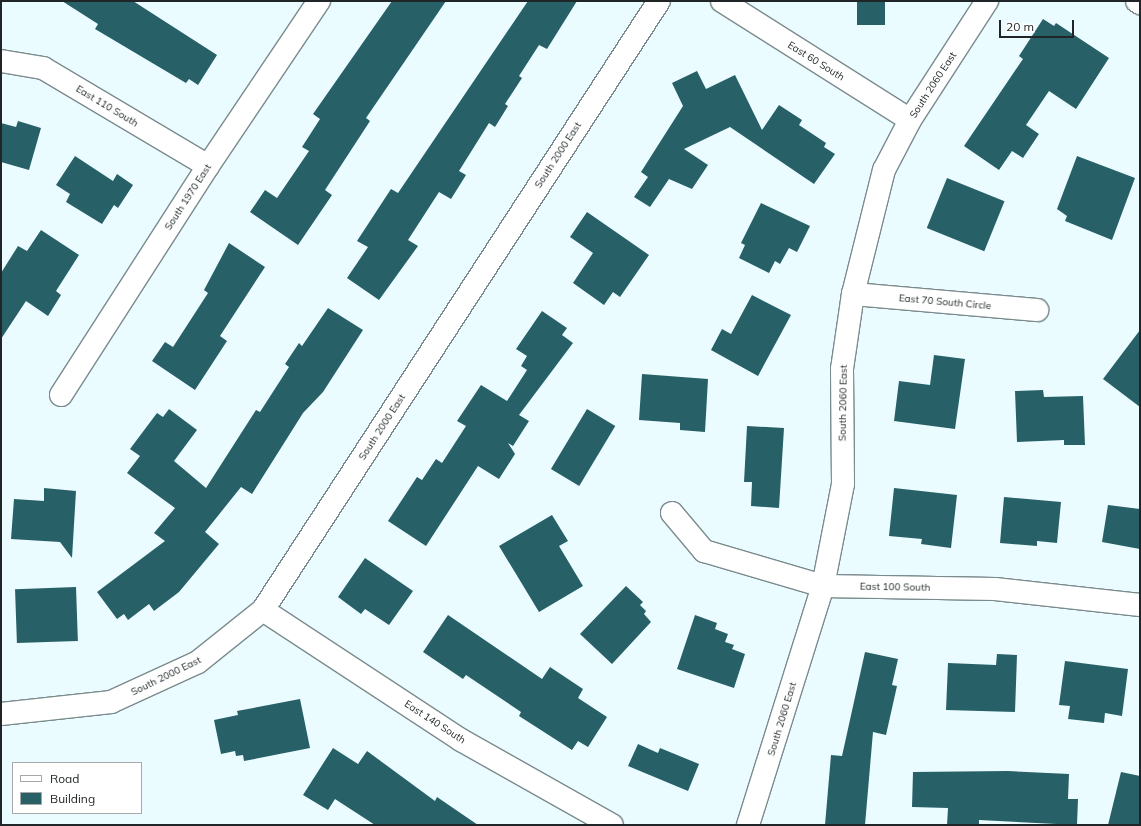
<!DOCTYPE html>
<html>
<head>
<meta charset="utf-8">
<style>
	body { margin:0 }
	#map { position:relative; width:1141px; height:826px; overflow:hidden; background:#eafcff; font-family:Mulish,sans-serif }
	div>[style] { position:absolute }
	[style*='--x'] { left:calc(var(--x)*1px); top:calc(var(--y)*1px); width:calc(var(--w)*1px); rotate:calc(var(--a)*1deg) }
	.building>* { inset:0; background:#286067; transform-origin:0 0 }
	.roads { filter:drop-shadow(1px 0 #7b8b8d) drop-shadow(-1px 0 #7b8b8d) drop-shadow(0 1px #7b8b8d) drop-shadow(0 -1px #7b8b8d) }
	.street>* { height:22px; margin:-11px; padding:0 11px; transform-origin:11px; border-radius:11px; background:#fff }
	span { translate:-50% -50%; white-space:nowrap; text-align:center; line-height:1.15; -webkit-text-stroke:4px #fff; paint-order:stroke }
	.street-label { font-size:10px; color:#202627 }
	.frame { position:absolute; inset:0; border:2px solid #202627; pointer-events:none }
	.legend { position:absolute; left:12px; top:762px; width:130px; height:52px; box-sizing:border-box; background:#fff; border:1px solid #a6a8a9; margin:0; padding:5px 7px; list-style:none; font-size:12px; color:#202627 }
	.legend li { display:flex; align-items:center; gap:8px; height:20px }
	.legend b { width:20px; border:1px solid #a6a8a9 }
	.scale { position:absolute; left:999px; top:20px; width:75px; height:18px; box-sizing:border-box; border:2px solid #202627; border-top:0; padding-left:5px; font-size:12px; line-height:14px; white-space:nowrap; color:#202627; -webkit-text-stroke:3px #fff; paint-order:stroke }
</style>
</head>
<body>
<div id="map">
	<div class="building">
		<div style="clip-path:polygon(62px 1px,133px 1px,217px 55px,198px 85px,189px 79px,186px 83px,95px 29px,98px 24px)"></div>
		<div style="clip-path:polygon(392px 1px,446px 1px,366px 118px,370px 121px,325px 190px,332px 195px,298px 245px,250px 212px,265px 190px,277px 198px,309px 151px,302px 147px,320px 119px,313px 114px)"></div>
		<div style="clip-path:polygon(528px 1px,577px 1px,547px 49px,539px 45px,519px 76px,522px 78px,505px 104px,508px 106px,495px 127px,489px 123px,459px 171px,466px 175px,451px 199px,439px 192px,408px 240px,418px 246px,379px 300px,347px 278px,368px 247px,357px 241px,391px 189px,398px 193px)"></div>
		<div style="left:857px;top:1px;width:28px;height:24px"></div>
		<div style="clip-path:polygon(1043px 19px,1054px 26px,1056px 23px,1109px 58px,1076px 109px,1049px 91px,1026px 125px,1039px 134px,1023px 158px,1012px 151px,999px 170px,964px 146px,1023px 59px,1019px 56px)"></div>
		<div style="clip-path:polygon(697px 71px,706px 89px,735px 75px,762px 130px,779px 105px,802px 120px,799px 125px,826px 143px,824px 147px,835px 154px,814px 184px,730px 127px,684px 149px,708px 165px,692px 189px,669px 179px,650px 207px,634px 197px,648px 177px,641px 172px,683px 106px,672px 83px)"></div>
		<div style="clip-path:polygon(18px 121px,41px 128px,29px 170px,1px 162px,1px 123px,16px 127px)"></div>
		<div style="clip-path:polygon(75px 156px,113px 181px,117px 174px,133px 185px,118px 208px,114px 205px,102px 224px,66px 202px,70px 194px,56px 185px)"></div>
		<div style="clip-path:polygon(1077px 156px,1135px 178px,1112px 240px,1065px 221px,1067px 216px,1057px 209px)"></div>
		<div style="left:947px;top:178px;width:62px;height:54px;rotate:22deg"></div>
		<div style="clip-path:polygon(761px 203px,810px 226px,797px 252px,789px 248px,780px 264px,775px 261px,769px 273px,739px 258px,745px 245px,741px 243px)"></div>
		<div style="clip-path:polygon(587px 212px,649px 255px,620px 297px,613px 292px,604px 305px,573px 283px,593px 253px,570px 237px)"></div>
		<div style="clip-path:polygon(41px 230px,79px 255px,56px 291px,61px 295px,48px 316px,26px 301px,1px 339px,1px 273px,18px 246px,27px 251px)"></div>
		<div style="clip-path:polygon(229px 243px,265px 267px,220px 336px,227px 341px,195px 390px,152px 361px,165px 342px,173px 347px,208px 293px,204px 290px)"></div>
		<div style="clip-path:polygon(752px 295px,791px 315px,758px 376px,711px 350px,722px 329px,731px 334px)"></div>
		<div style="clip-path:polygon(328px 308px,363px 330px,323px 392px,303px 413px,252px 494px,241px 487px,205px 532px,219px 544px,179px 592px,154px 611px,149px 604px,128px 620px,124px 614px,117px 619px,97px 592px,165px 541px,154px 533px,175px 508px,127px 473px,140px 456px,130px 449px,157px 413px,163px 417px,169px 409px,197px 430px,174px 461px,206px 488px,256px 410px,260px 412px,289px 367px,285px 364px,299px 343px,302px 346px)"></div>
		<div style="clip-path:polygon(542px 311px,567px 328px,562px 335px,573px 343px,519px 415px,529px 421px,513px 446px,508px 443px,515px 454px,499px 479px,478px 466px,426px 546px,388px 521px,417px 477px,422px 480px,436px 459px,442px 463px,466px 426px,457px 421px,481px 385px,507px 401px,527px 370px,521px 366px,527px 356px,516px 349px)"></div>
		<div style="clip-path:polygon(1140px 330px,1140px 407px,1103px 379px)"></div>
		<div style="clip-path:polygon(934px 355px,965px 359px,955px 429px,894px 421px,899px 381px,930px 385px)"></div>
		<div style="clip-path:polygon(642px 374px,708px 379px,705px 432px,680px 430px,680px 423px,639px 420px)"></div>
		<div style="clip-path:polygon(1043px 390px,1044px 397px,1083px 396px,1085px 445px,1064px 445px,1064px 440px,1017px 442px,1015px 391px)"></div>
		<div style="left:587px;top:409px;width:33px;height:70px;rotate:31deg"></div>
		<div style="clip-path:polygon(747px 426px,784px 428px,779px 508px,751px 506px,752px 482px,744px 482px)"></div>
		<div style="clip-path:polygon(44px 488px,76px 491px,72px 558px,60px 542px,11px 539px,14px 499px,44px 501px)"></div>
		<div style="clip-path:polygon(894px 488px,957px 495px,951px 548px,921px 544px,922px 539px,889px 536px)"></div>
		<div style="clip-path:polygon(1004px 497px,1061px 502px,1057px 543px,1037px 541px,1037px 546px,1000px 543px)"></div>
		<div style="clip-path:polygon(1108px 505px,1140px 509px,1140px 549px,1102px 542px)"></div>
		<div style="clip-path:polygon(552px 515px,568px 541px,559px 546px,583px 586px,539px 612px,499px 546px)"></div>
		<div style="clip-path:polygon(365px 558px,413px 591px,389px 625px,365px 609px,361px 614px,338px 597px)"></div>
		<div style="clip-path:polygon(626px 586px,643px 602px,640px 605px,646px 611px,644px 614px,651px 622px,612px 664px,580px 634px)"></div>
		<div style="left:76px;top:587px;width:54px;height:61px;rotate:88deg"></div>
		<div style="clip-path:polygon(448px 615px,542px 679px,550px 667px,583px 689px,578px 698px,607px 717px,588px 747px,578px 741px,572px 750px,519px 716px,521px 712px,466px 675px,463px 679px,423px 652px)"></div>
		<div style="clip-path:polygon(695px 615px,717px 623px,715px 629px,728px 634px,725px 642px,734px 645px,732px 649px,745px 654px,734px 688px,677px 669px)"></div>
		<div style="clip-path:polygon(865px 652px,898px 659px,892px 685px,897px 686px,886px 735px,873px 732px,865px 825px,825px 825px,831px 755px,842px 756px)"></div>
		<div style="clip-path:polygon(997px 654px,1017px 655px,1015px 712px,946px 710px,948px 663px,996px 665px)"></div>
		<div style="clip-path:polygon(1065px 661px,1128px 669px,1122px 716px,1105px 713px,1104px 723px,1068px 719px,1070px 706px,1059px 705px)"></div>
		<div style="clip-path:polygon(300px 699px,310px 748px,244px 761px,243px 755px,236px 756px,235px 751px,221px 754px,214px 720px,238px 715px,237px 711px)"></div>
		<div style="clip-path:polygon(638px 744px,658px 753px,660px 748px,699px 764px,688px 791px,628px 766px)"></div>
		<div style="clip-path:polygon(333px 748px,358px 764px,367px 751px,435px 801px,437px 797px,478px 825px,375px 825px,335px 799px,328px 810px,303px 795px)"></div>
		<div style="clip-path:polygon(1008px 771px,1069px 774px,1068px 799px,1078px 799px,1077px 825px,979px 820px,979px 825px,947px 825px,948px 808px,912px 807px,913px 772px)"></div>
		<div style="clip-path:polygon(1121px 772px,1140px 776px,1140px 825px,1108px 825px)"></div>
	</div>
	<div class="roads">
		<div class="street">
			<div style="--x:722;--y:1;--w:222;--a:32.3"></div>
			<div style="--x:1137;--y:1;--w:4;--a:34"></div>
			<div style="--x:1;--y:61;--w:43;--a:9.5"></div>
			<div style="--x:43;--y:68;--w:192;--a:30.7"></div>
			<div style="--x:853;--y:294;--w:185;--a:5"></div>
			<div style="--x:61;--y:395;--w:272;--a:-57.3"></div>
			<div style="--x:208;--y:166;--w:199;--a:-56.1"></div>
			<div style="--x:672;--y:513;--w:50;--a:49.9"></div>
			<div style="--x:704;--y:551;--w:124;--a:16.4"></div>
			<div style="--x:823;--y:586;--w:172;--a:1"></div>
			<div style="--x:995;--y:589;--w:146;--a:6.3"></div>
			<div style="--x:263;--y:610;--w:237;--a:33.3"></div>
			<div style="--x:461;--y:740;--w:173;--a:29.4"></div>
			<div style="--x:1;--y:714;--w:111;--a:-6.2"></div>
			<div style="--x:111;--y:702;--w:96;--a:-24.7"></div>
			<div style="--x:198;--y:662;--w:83;--a:-38.7"></div>
			<div style="--x:263;--y:610;--w:726;--a:-56.97"></div>
			<div style="--x:748;--y:825;--w:250;--a:-72.6"></div>
			<div style="--x:823;--y:586;--w:104;--a:-78.9"></div>
			<div style="--x:843;--y:484;--w:115;--a:-90.5"></div>
			<div style="--x:842;--y:369;--w:76;--a:-81.7"></div>
			<div style="--x:853;--y:294;--w:128;--a:-76"></div>
			<div style="--x:884;--y:170;--w:56;--a:-62.5"></div>
			<div style="--x:910;--y:120;--w:142;--a:-57.1"></div>
		</div>
	</div>
	<div class="street-label">
		<span style="left:816px;top:61px;rotate:32deg">East 60 South</span>
		<span style="left:933px;top:85px;rotate:-57deg">South 2060 East</span>
		<span style="left:107px;top:106px;rotate:31deg">East 110 South</span>
		<span style="left:558px;top:155px;rotate:-57deg">South 2000 East</span>
		<span style="left:188px;top:197px;rotate:-57deg">South 1970 East</span>
		<span style="left:945px;top:302px;rotate:5deg">East 70 South Circle</span>
		<span style="left:843px;top:403px;rotate:-89deg">South 2060 East</span>
		<span style="left:382px;top:427px;rotate:-57deg">South 2000 East</span>
		<span style="left:895px;top:587px;rotate:1deg">East 100 South</span>
		<span style="left:166px;top:676px;rotate:-26deg">South 2000 East</span>
		<span style="left:782px;top:719px;rotate:-73deg">South 2060 East</span>
		<span style="left:435px;top:722px;rotate:33deg">East 140 South</span>
	</div>
	<div class="frame"></div>
	<ul class="legend">
	<li><b style="height:5px;background:#fff"></b>Road</li>
	<li><b style="height:11px;background:#286067"></b>Building</li>
	</ul>
	<div class="scale">20 m</div>
</div>
</body>
</html>
